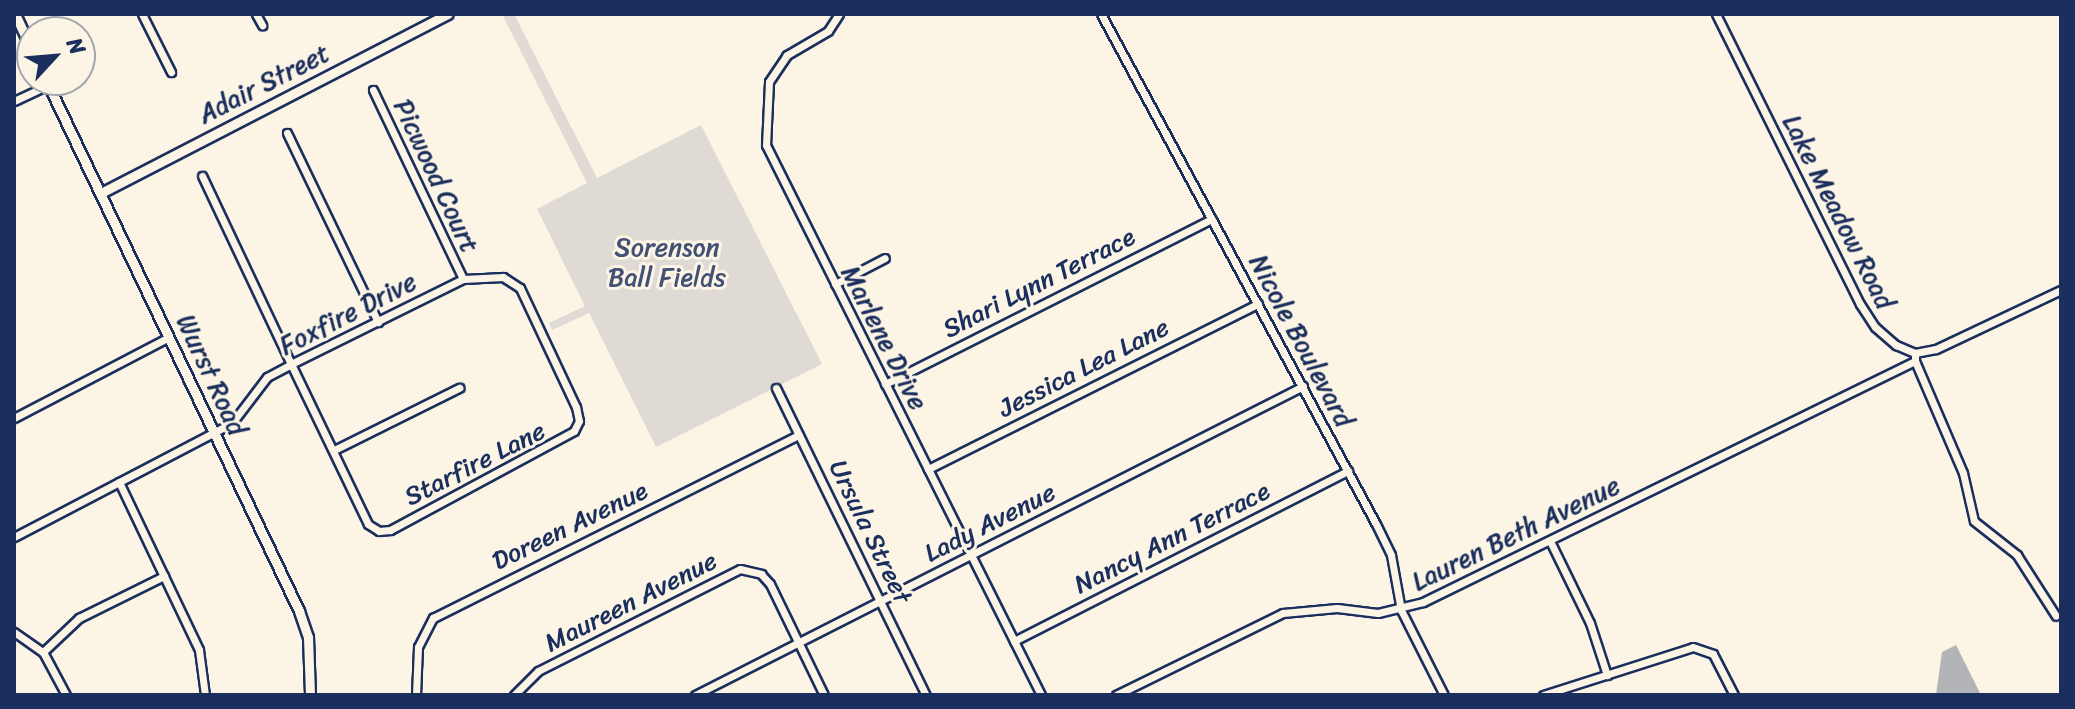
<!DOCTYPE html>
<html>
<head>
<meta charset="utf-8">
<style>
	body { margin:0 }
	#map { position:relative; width:2075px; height:709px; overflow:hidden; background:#fcf5e5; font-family:Sriracha,sans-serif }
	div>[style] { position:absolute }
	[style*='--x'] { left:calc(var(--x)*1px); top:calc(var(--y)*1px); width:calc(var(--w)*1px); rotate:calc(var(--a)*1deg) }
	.green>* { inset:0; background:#dfdbd4 }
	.water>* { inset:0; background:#b2b4b8 }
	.roads { filter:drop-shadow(2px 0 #1b2f5e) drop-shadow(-2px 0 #1b2f5e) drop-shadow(0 2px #1b2f5e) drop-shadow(0 -2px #1b2f5e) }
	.minor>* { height:7px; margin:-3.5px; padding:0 3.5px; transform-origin:3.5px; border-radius:3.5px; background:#fcf5e5 }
	.tertiary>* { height:9px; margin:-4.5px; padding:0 4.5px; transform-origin:4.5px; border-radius:4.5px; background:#fcf5e5 }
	span { translate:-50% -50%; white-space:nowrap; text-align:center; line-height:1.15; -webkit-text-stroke:6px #fcf5e5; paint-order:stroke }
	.street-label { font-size:26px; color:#1b2f5e }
	.park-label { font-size:26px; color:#425176 }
	.frame { position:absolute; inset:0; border:16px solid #1b2f5e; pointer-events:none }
	.north { position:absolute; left:16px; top:16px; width:80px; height:80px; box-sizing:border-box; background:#fcf5e5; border:2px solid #a2a6af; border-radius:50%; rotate:64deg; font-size:22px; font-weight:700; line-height:32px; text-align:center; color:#1b2f5e }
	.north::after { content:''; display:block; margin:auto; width:28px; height:36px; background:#1b2f5e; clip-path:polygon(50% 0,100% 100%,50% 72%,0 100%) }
</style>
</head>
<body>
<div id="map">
	<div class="green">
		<div style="clip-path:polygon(502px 14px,514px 14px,597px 178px,701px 125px,822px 364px,656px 447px,589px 313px,552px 330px,549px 323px,585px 306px,537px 209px,587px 183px)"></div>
	</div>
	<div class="water">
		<div style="clip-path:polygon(1956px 645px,1981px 695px,1936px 695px,1942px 652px)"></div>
	</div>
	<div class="roads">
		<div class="minor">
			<div style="--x:142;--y:14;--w:65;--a:63.4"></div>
			<div style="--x:256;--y:14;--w:13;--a:61"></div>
			<div style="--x:839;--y:14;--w:20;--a:123"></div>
			<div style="--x:828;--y:31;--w:48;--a:149.7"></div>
			<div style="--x:787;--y:55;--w:32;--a:124"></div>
			<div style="--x:769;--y:82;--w:63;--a:92.7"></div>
			<div style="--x:766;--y:145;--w:615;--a:63.43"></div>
			<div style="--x:1101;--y:14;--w:579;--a:61.67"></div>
			<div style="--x:1376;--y:524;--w:34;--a:64"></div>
			<div style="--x:1391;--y:555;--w:56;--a:79.7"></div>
			<div style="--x:1401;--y:610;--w:95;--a:63.2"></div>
			<div style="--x:1716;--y:14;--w:324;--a:63.6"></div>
			<div style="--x:1860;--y:304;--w:27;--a:57"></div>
			<div style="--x:1875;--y:327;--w:28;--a:41"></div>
			<div style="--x:1896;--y:345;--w:21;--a:23"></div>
			<div style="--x:1915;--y:353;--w:21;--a:-11"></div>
			<div style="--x:1936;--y:349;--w:138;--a:-25.3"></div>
			<div style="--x:373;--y:90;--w:209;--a:64.5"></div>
			<div style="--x:14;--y:101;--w:38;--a:-25"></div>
			<div style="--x:287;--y:133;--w:210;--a:64.3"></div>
			<div style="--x:835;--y:284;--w:56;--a:-27.5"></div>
			<div style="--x:1915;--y:361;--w:122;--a:66.8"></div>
			<div style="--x:1963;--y:473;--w:49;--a:77.1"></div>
			<div style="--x:1974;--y:521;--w:55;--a:38.3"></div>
			<div style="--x:2017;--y:555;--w:72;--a:57.4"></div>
			<div style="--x:885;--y:384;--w:366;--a:-26.8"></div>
			<div style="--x:776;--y:388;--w:342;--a:64"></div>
			<div style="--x:14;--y:418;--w:175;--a:-27.6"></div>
			<div style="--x:334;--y:450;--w:140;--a:-26.4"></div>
			<div style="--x:928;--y:469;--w:369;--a:-26.6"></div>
			<div style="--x:119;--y:482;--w:186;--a:64.5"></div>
			<div style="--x:199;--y:650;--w:45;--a:82.4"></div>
			<div style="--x:14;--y:537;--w:246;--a:-27.6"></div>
			<div style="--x:232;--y:423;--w:58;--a:-52.7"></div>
			<div style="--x:267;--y:377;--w:27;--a:-28"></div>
			<div style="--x:291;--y:364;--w:192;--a:-26.3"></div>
			<div style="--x:463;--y:279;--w:40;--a:-2.9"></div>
			<div style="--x:503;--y:277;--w:20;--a:33"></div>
			<div style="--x:520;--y:288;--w:132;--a:64.8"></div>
			<div style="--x:576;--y:407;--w:14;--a:78"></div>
			<div style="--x:579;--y:421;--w:11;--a:117"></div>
			<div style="--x:574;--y:431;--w:209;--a:151.7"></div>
			<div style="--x:390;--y:530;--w:11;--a:175"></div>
			<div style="--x:379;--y:531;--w:13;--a:-148"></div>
			<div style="--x:368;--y:524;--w:178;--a:-115.7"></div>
			<div style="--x:291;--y:364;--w:208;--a:-115.3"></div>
			<div style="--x:1550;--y:541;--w:91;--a:64"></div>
			<div style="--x:1590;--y:623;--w:55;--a:71.9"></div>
			<div style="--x:14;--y:632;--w:35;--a:35"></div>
			<div style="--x:43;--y:652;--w:49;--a:61.9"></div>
			<div style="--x:1014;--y:641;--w:375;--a:-27"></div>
			<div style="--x:43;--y:652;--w:50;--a:-43.4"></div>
			<div style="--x:79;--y:618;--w:95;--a:-26.3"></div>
			<div style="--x:416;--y:695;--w:48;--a:-87.6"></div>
			<div style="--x:418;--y:647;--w:33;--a:-63"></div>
			<div style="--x:433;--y:618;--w:409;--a:-26.6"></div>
			<div style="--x:514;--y:695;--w:34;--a:-45"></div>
			<div style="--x:538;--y:671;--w:226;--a:-26.8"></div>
			<div style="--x:740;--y:569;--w:22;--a:13"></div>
			<div style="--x:761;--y:574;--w:13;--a:48"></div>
			<div style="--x:770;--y:584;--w:123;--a:64.1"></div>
			<div style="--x:695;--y:695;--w:682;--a:-26.94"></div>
			<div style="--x:1116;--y:695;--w:186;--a:-26.2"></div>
			<div style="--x:1283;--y:613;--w:54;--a:-5.3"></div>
			<div style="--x:1337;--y:608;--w:41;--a:7"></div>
			<div style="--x:1378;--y:613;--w:46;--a:-13.7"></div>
			<div style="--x:1423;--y:602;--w:548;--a:-26.1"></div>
			<div style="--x:1915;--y:361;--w:8;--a:-90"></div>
			<div style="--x:1543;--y:695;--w:157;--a:-17.7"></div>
			<div style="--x:1693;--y:647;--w:21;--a:19"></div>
			<div style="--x:1713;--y:654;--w:46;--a:62.9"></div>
		</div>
		<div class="tertiary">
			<div style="--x:15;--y:14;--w:40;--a:65"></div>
			<div style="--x:46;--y:80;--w:588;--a:64.52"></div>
			<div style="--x:299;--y:611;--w:28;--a:71"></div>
			<div style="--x:308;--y:637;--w:58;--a:88"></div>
			<div style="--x:101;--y:193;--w:390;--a:-27.3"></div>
		</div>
	</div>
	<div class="street-label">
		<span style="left:264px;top:84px;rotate:-27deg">Adair Street</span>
		<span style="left:436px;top:176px;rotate:65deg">Picwood Court</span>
		<span style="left:1838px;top:212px;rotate:63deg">Lake Meadow Road</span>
		<span style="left:1039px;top:283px;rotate:-27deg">Shari Lynn Terrace</span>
		<span style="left:348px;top:314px;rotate:-27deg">Foxfire Drive</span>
		<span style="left:884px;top:338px;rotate:63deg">Marlene Drive</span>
		<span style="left:1301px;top:341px;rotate:62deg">Nicole Boulevard</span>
		<span style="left:1084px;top:368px;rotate:-27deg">Jessica Lea Lane</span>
		<span style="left:211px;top:375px;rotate:65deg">Wurst Road</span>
		<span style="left:475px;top:464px;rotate:-27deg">Starfire Lane</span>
		<span style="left:990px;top:523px;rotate:-27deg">Lady Avenue</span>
		<span style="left:570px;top:526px;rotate:-26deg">Doreen Avenue</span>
		<span style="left:870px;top:532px;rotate:64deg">Ursula Street</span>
		<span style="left:1516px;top:534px;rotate:-26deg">Lauren Beth Avenue</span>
		<span style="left:1172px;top:538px;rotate:-27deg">Nancy Ann Terrace</span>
		<span style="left:631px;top:602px;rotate:-27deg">Maureen Avenue</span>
	</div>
	<div class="park-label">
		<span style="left:667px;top:263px">Sorenson<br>Ball Fields</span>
	</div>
	<div class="frame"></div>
	<div class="north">N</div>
</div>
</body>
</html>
